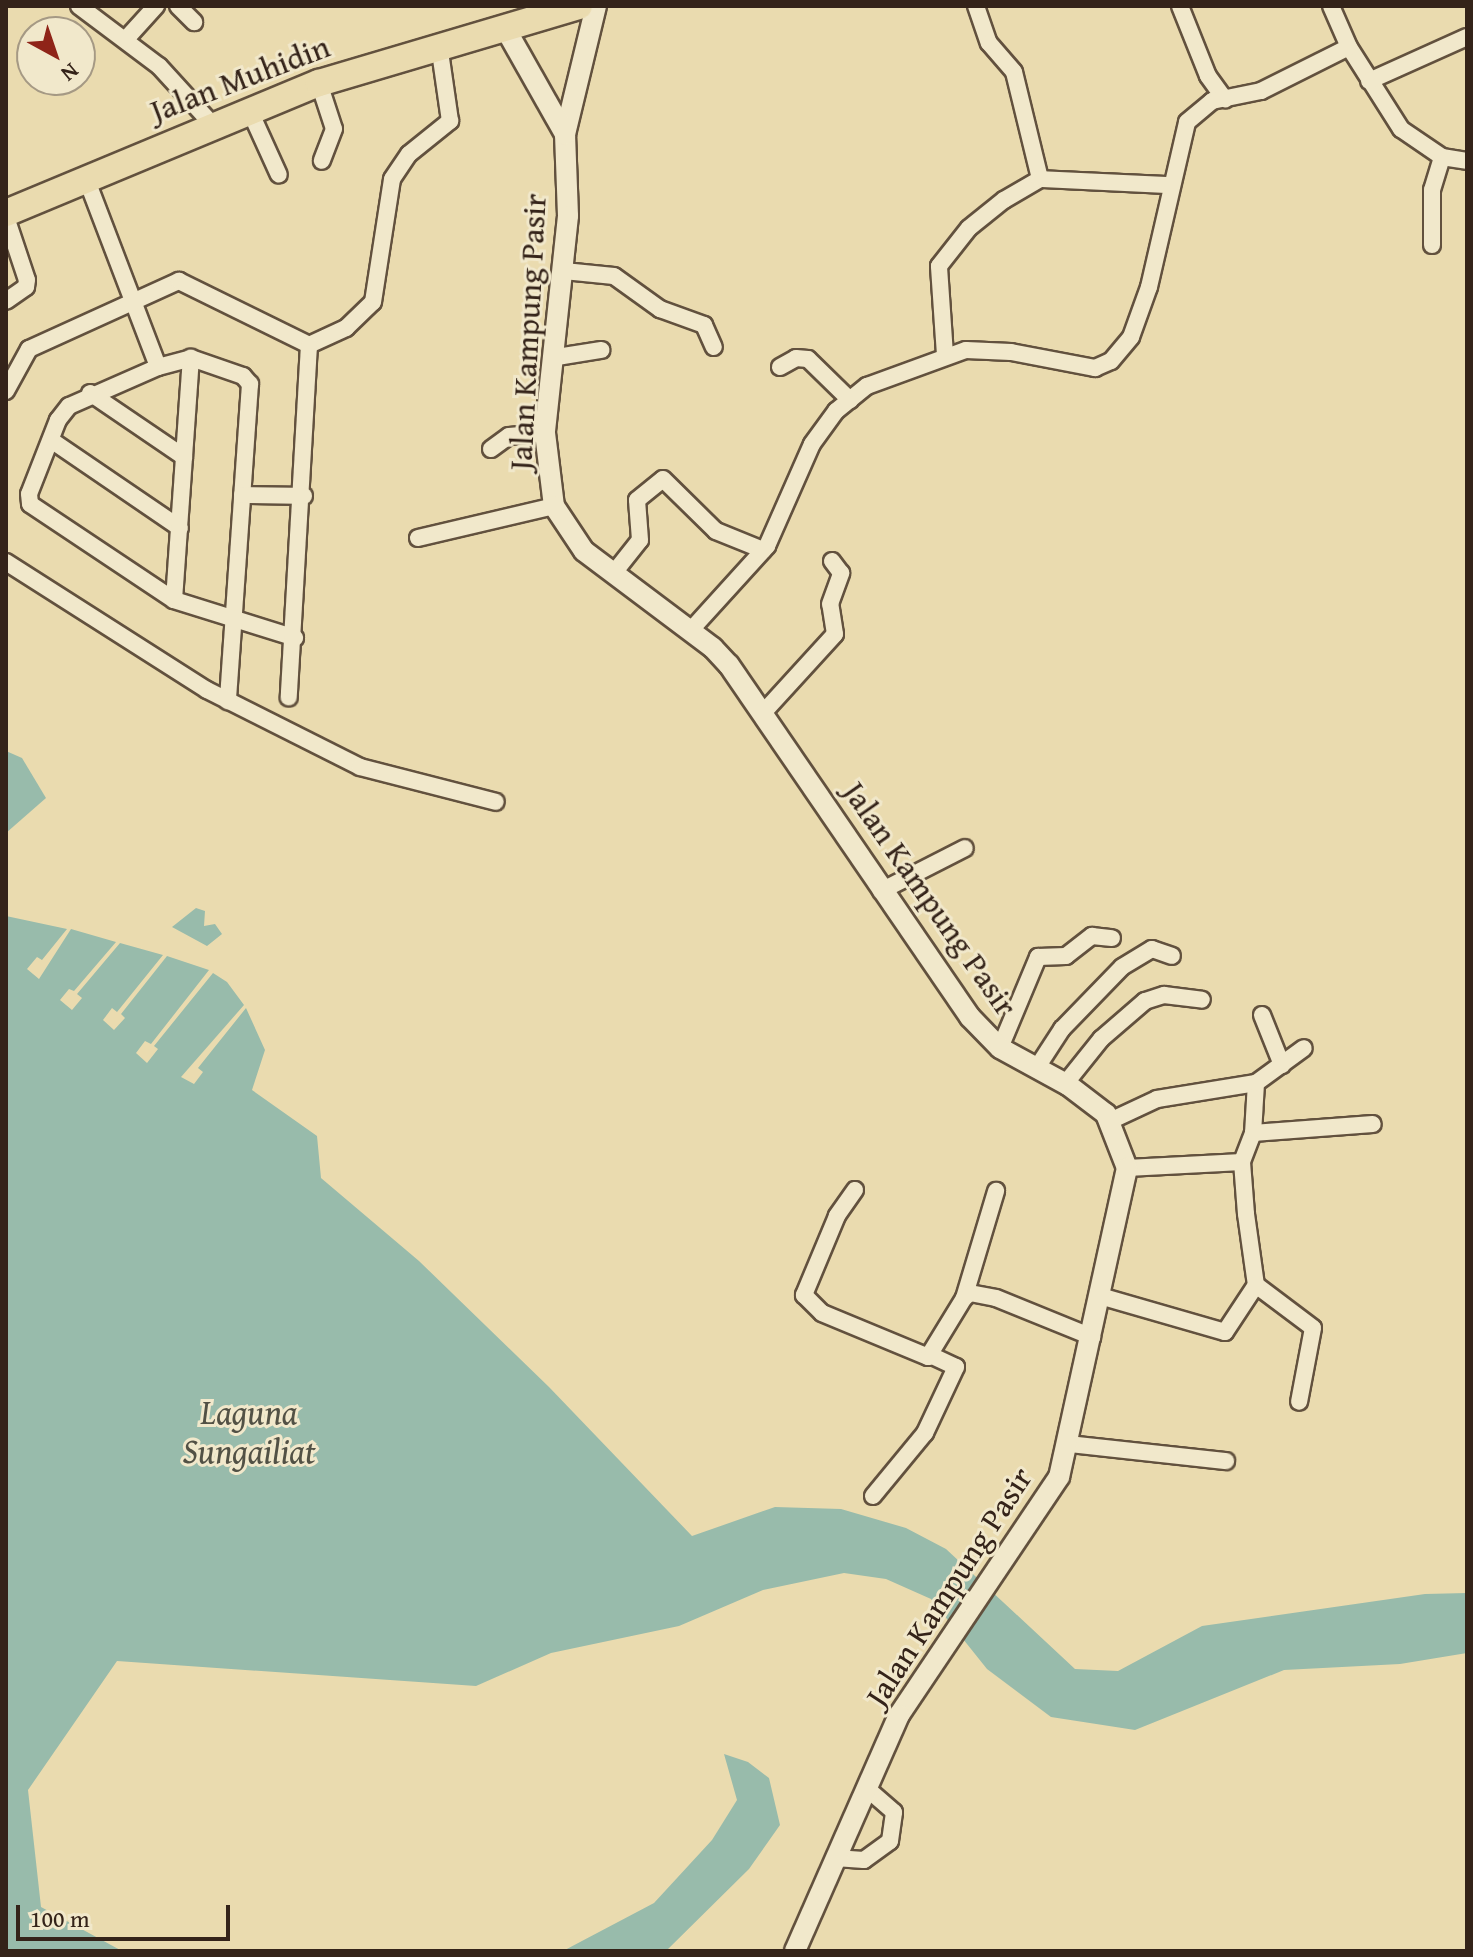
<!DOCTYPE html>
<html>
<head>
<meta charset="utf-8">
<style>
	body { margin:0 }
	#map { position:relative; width:1473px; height:1957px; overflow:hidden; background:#eadbaf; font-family:"Gentium Book Plus",serif }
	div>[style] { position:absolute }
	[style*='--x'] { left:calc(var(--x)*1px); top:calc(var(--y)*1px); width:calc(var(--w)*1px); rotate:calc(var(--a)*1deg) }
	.water>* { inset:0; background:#98bbab }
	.roads { filter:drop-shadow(2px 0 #62513e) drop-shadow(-2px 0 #62513e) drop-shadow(0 2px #62513e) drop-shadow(0 -2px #62513e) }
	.minor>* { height:16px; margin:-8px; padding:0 8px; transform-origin:8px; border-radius:8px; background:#f1e8cb }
	.tertiary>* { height:20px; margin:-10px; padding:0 10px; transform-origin:10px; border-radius:10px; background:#f1e8cb }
	.trunk>* { height:26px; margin:-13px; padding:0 13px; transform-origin:13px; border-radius:13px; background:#eadbaf }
	span { translate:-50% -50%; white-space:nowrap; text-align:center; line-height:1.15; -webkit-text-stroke:6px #f1e8cb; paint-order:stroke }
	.street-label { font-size:32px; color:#342319 }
	.water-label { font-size:34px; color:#525145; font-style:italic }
	.frame { position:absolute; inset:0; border:8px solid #342319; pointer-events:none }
	.north { position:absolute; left:16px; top:16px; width:80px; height:80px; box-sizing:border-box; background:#f1e8cb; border:2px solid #a59984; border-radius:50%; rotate:140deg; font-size:22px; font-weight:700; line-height:32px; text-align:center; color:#342319 }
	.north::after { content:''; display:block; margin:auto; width:28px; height:36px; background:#8f2418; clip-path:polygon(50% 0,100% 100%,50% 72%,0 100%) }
	.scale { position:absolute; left:16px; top:1905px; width:214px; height:36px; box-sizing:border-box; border:4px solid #342319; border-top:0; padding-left:10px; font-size:24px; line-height:28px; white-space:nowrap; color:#342319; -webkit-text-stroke:6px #f1e8cb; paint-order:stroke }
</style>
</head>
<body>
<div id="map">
	<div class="water">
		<div style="clip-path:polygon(6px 751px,22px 758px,46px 798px,6px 833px)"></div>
		<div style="clip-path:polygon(196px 908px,205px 911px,204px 926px,215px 924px,222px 934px,207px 946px,172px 927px)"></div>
		<div style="clip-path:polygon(6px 916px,67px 929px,42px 960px,37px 957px,27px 969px,39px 979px,71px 929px,116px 942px,74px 991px,69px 989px,60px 1000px,72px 1010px,82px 998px,77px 994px,120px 943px,163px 955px,117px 1012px,112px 1008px,103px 1020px,114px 1030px,125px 1018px,121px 1014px,167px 956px,209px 970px,151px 1044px,145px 1041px,136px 1053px,147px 1063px,158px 1049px,154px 1046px,213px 973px,227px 982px,244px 1005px,181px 1077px,194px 1084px,203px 1072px,198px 1068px,246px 1008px,265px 1050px,252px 1090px,317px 1136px,321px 1178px,419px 1261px,549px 1387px,692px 1536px,775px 1507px,841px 1509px,906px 1528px,946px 1549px,1075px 1669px,1118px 1671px,1202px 1626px,1425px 1594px,1467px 1593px,1467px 1653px,1400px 1664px,1284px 1670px,1135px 1730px,1051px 1717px,987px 1669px,931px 1599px,886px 1579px,844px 1573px,763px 1590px,679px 1626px,551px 1653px,476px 1686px,117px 1661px,28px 1790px,41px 1907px,122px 1951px,6px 1951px)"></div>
		<div style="clip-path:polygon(724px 1754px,748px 1762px,769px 1778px,780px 1825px,749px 1869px,666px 1951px,563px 1951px,654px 1903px,712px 1840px,737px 1800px)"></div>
	</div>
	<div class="roads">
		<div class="minor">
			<div style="--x:79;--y:6;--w:100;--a:36.9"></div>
			<div style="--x:159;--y:66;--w:79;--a:47.6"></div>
			<div style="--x:178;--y:6;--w:23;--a:45"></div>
			<div style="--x:976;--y:6;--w:39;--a:71"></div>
			<div style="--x:989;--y:43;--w:38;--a:49"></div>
			<div style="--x:1014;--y:72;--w:110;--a:76.3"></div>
			<div style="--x:1180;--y:6;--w:75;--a:68.2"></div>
			<div style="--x:1208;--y:76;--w:29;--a:54"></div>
			<div style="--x:1331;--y:6;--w:45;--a:66.3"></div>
			<div style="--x:1349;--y:47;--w:97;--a:57.6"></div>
			<div style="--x:1401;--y:129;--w:50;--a:34.3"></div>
			<div style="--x:1442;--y:157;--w:25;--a:9"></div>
			<div style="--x:126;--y:39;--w:45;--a:-47.7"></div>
			<div style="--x:1369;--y:81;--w:107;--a:-24.2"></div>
			<div style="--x:319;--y:83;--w:48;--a:71.9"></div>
			<div style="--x:334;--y:129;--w:34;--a:111"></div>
			<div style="--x:249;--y:109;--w:72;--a:65.6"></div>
			<div style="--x:86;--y:178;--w:202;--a:69.1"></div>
			<div style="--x:158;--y:367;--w:34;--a:-15"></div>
			<div style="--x:191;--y:358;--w:55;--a:19.1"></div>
			<div style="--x:243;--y:376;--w:11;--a:49"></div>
			<div style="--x:250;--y:384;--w:318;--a:94"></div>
			<div style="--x:6;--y:217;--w:66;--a:71.6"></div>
			<div style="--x:27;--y:280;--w:7;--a:98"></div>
			<div style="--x:26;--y:287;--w:24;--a:145"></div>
			<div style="--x:1432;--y:245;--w:55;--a:-90"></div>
			<div style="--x:1432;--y:190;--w:34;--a:-73"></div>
			<div style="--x:564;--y:271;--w:50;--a:5.7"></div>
			<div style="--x:614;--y:276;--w:57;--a:35.7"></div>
			<div style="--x:660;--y:309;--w:47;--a:20"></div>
			<div style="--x:704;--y:325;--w:24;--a:66"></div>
			<div style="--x:309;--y:345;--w:41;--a:-24.7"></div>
			<div style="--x:346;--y:328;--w:37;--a:-44"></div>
			<div style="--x:373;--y:302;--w:124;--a:-81.2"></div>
			<div style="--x:392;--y:179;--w:30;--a:-56"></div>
			<div style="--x:409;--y:154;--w:53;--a:-38.8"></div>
			<div style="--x:450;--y:121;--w:77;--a:-98.2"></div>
			<div style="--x:945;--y:355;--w:89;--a:-93.9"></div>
			<div style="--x:939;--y:266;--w:48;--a:-51.7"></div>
			<div style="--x:969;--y:228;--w:45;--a:-38.7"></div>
			<div style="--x:1004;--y:200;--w:42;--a:-30.3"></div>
			<div style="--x:1040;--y:179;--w:129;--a:2.7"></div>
			<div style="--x:557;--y:357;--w:45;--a:-9"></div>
			<div style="--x:158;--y:367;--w:97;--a:156.3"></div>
			<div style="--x:69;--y:406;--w:18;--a:128"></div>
			<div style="--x:58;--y:420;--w:79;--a:111.4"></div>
			<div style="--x:29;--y:494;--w:10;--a:84"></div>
			<div style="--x:30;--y:504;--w:173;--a:33.7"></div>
			<div style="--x:174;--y:600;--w:127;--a:17.4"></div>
			<div style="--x:780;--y:367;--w:18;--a:-29"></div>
			<div style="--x:796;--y:358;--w:12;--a:5"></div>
			<div style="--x:808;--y:359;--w:59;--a:44.3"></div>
			<div style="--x:6;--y:391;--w:48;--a:-61.3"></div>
			<div style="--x:29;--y:349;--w:165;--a:-24.4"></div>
			<div style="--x:179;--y:281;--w:145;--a:26.2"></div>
			<div style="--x:309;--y:345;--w:353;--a:93.3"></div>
			<div style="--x:90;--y:393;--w:114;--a:34.2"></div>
			<div style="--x:51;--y:440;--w:156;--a:34.3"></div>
			<div style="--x:491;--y:449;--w:22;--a:-36"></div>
			<div style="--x:509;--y:436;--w:36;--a:-5"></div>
			<div style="--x:242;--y:495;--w:62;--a:0.9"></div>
			<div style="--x:418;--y:538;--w:140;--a:-13.2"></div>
			<div style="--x:6;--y:562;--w:238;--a:32.5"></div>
			<div style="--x:207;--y:690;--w:171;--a:26.7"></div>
			<div style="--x:360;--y:767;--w:140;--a:14.4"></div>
			<div style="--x:613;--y:574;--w:43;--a:-51.5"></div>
			<div style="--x:640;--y:540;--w:40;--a:-94.3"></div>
			<div style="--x:637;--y:500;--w:33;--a:-39"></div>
			<div style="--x:663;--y:479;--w:74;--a:44.5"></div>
			<div style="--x:716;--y:531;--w:51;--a:22"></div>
			<div style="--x:174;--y:600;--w:243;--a:-86"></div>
			<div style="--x:690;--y:631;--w:115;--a:-47.8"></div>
			<div style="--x:767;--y:546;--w:111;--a:-66.2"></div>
			<div style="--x:812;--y:444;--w:41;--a:-54"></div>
			<div style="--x:836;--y:411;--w:40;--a:-39"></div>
			<div style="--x:867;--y:386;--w:105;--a:-20"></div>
			<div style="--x:966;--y:350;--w:45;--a:2.5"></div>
			<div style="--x:1011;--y:352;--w:86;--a:10.8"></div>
			<div style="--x:1095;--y:368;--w:17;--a:-24"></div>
			<div style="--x:1111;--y:361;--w:31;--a:-50"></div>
			<div style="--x:1131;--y:337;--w:53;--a:-70.2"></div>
			<div style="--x:1149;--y:287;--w:169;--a:-77"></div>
			<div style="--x:1187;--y:122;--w:33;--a:-40"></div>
			<div style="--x:1212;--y:101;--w:50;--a:-11.5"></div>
			<div style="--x:1261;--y:91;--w:98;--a:-26.6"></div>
			<div style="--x:762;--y:714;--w:108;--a:-47.6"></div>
			<div style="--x:835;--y:634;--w:30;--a:-99"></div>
			<div style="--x:830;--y:604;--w:33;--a:-70"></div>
			<div style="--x:841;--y:573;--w:15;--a:-127"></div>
			<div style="--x:881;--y:891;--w:94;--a:-27.1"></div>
			<div style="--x:1262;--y:1015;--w:54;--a:68.2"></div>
			<div style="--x:1000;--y:1048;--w:99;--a:-67.3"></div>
			<div style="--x:1038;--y:957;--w:28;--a:-2"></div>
			<div style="--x:1066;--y:956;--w:33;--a:-38"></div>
			<div style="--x:1092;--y:936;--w:20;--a:6"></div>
			<div style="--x:1036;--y:1069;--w:48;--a:-57"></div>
			<div style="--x:1062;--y:1029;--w:86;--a:-45.9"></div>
			<div style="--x:1122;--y:967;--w:35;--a:-31"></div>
			<div style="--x:1152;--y:949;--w:21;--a:19"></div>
			<div style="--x:1256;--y:1083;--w:50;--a:93.4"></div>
			<div style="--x:1253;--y:1133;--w:31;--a:111"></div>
			<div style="--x:1242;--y:1162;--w:52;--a:85.6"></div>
			<div style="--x:1246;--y:1214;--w:72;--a:82"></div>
			<div style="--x:1256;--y:1285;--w:71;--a:37"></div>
			<div style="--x:1313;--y:1328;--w:75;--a:100.7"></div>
			<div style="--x:1065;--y:1084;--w:58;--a:-51.3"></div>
			<div style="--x:1101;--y:1039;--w:58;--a:-40.8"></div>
			<div style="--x:1145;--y:1001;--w:20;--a:-18"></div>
			<div style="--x:1164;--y:995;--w:38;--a:7"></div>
			<div style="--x:1110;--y:1121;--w:52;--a:-25.1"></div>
			<div style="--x:1157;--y:1099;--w:100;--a:-9.2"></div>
			<div style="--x:1256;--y:1083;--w:59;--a:-36.1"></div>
			<div style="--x:1253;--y:1133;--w:120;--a:-4.3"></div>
			<div style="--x:1127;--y:1168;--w:115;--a:-3"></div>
			<div style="--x:855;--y:1190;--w:32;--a:125"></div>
			<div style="--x:837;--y:1216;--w:86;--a:112.7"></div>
			<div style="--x:804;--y:1295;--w:25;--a:45"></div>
			<div style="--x:822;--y:1313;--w:115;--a:22.5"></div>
			<div style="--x:928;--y:1357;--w:69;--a:-58.6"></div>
			<div style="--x:964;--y:1298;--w:112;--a:-73.3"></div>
			<div style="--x:1100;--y:1296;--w:130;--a:16.1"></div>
			<div style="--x:1225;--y:1332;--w:56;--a:-56.6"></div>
			<div style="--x:964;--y:1298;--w:8;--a:-40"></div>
			<div style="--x:970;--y:1293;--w:26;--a:11"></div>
			<div style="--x:996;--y:1298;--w:104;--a:22.1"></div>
			<div style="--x:1069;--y:1444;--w:158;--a:6.2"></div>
			<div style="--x:873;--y:1496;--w:82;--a:-50.5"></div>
			<div style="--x:925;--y:1433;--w:73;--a:-64.8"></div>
			<div style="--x:956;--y:1367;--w:26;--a:-155"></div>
			<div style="--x:835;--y:1858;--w:29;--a:4"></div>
			<div style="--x:864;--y:1860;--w:32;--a:-36"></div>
			<div style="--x:890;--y:1841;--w:29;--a:-82"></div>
			<div style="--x:894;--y:1812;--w:37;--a:-139"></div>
		</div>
		<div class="tertiary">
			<div style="--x:596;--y:6;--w:132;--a:103.6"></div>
			<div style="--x:565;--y:134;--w:82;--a:87.9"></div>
			<div style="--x:568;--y:216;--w:218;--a:96.1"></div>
			<div style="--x:545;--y:433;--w:74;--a:83"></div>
			<div style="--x:554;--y:506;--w:54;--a:56.3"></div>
			<div style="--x:584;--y:551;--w:161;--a:36.9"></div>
			<div style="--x:713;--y:648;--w:23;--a:47"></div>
			<div style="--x:729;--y:665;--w:427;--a:55.6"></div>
			<div style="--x:970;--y:1017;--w:43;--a:45.9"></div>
			<div style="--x:1000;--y:1048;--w:77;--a:28.6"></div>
			<div style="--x:1068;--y:1085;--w:48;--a:37.3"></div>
			<div style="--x:1106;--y:1114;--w:58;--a:68.7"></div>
			<div style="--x:1127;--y:1168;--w:316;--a:102.4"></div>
			<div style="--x:1059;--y:1477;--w:287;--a:123.9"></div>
			<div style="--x:899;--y:1715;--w:258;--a:113.8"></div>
			<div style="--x:505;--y:28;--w:122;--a:60.5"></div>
		</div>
		<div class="trunk">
			<div style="--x:6;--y:213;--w:339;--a:-22.6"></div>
			<div style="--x:319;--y:83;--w:271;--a:-16.5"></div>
		</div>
	</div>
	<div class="street-label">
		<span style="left:240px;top:79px;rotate:-21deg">Jalan Muhidin</span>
		<span style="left:528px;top:332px;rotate:-87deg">Jalan Kampung Pasir</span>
		<span style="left:930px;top:899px;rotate:55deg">Jalan Kampung Pasir</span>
		<span style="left:949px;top:1587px;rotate:-57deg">Jalan Kampung Pasir</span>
	</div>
	<div class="water-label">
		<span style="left:249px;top:1431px">Laguna<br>Sungailiat</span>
	</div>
	<div class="frame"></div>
	<div class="north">N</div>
	<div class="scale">100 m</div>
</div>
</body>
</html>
